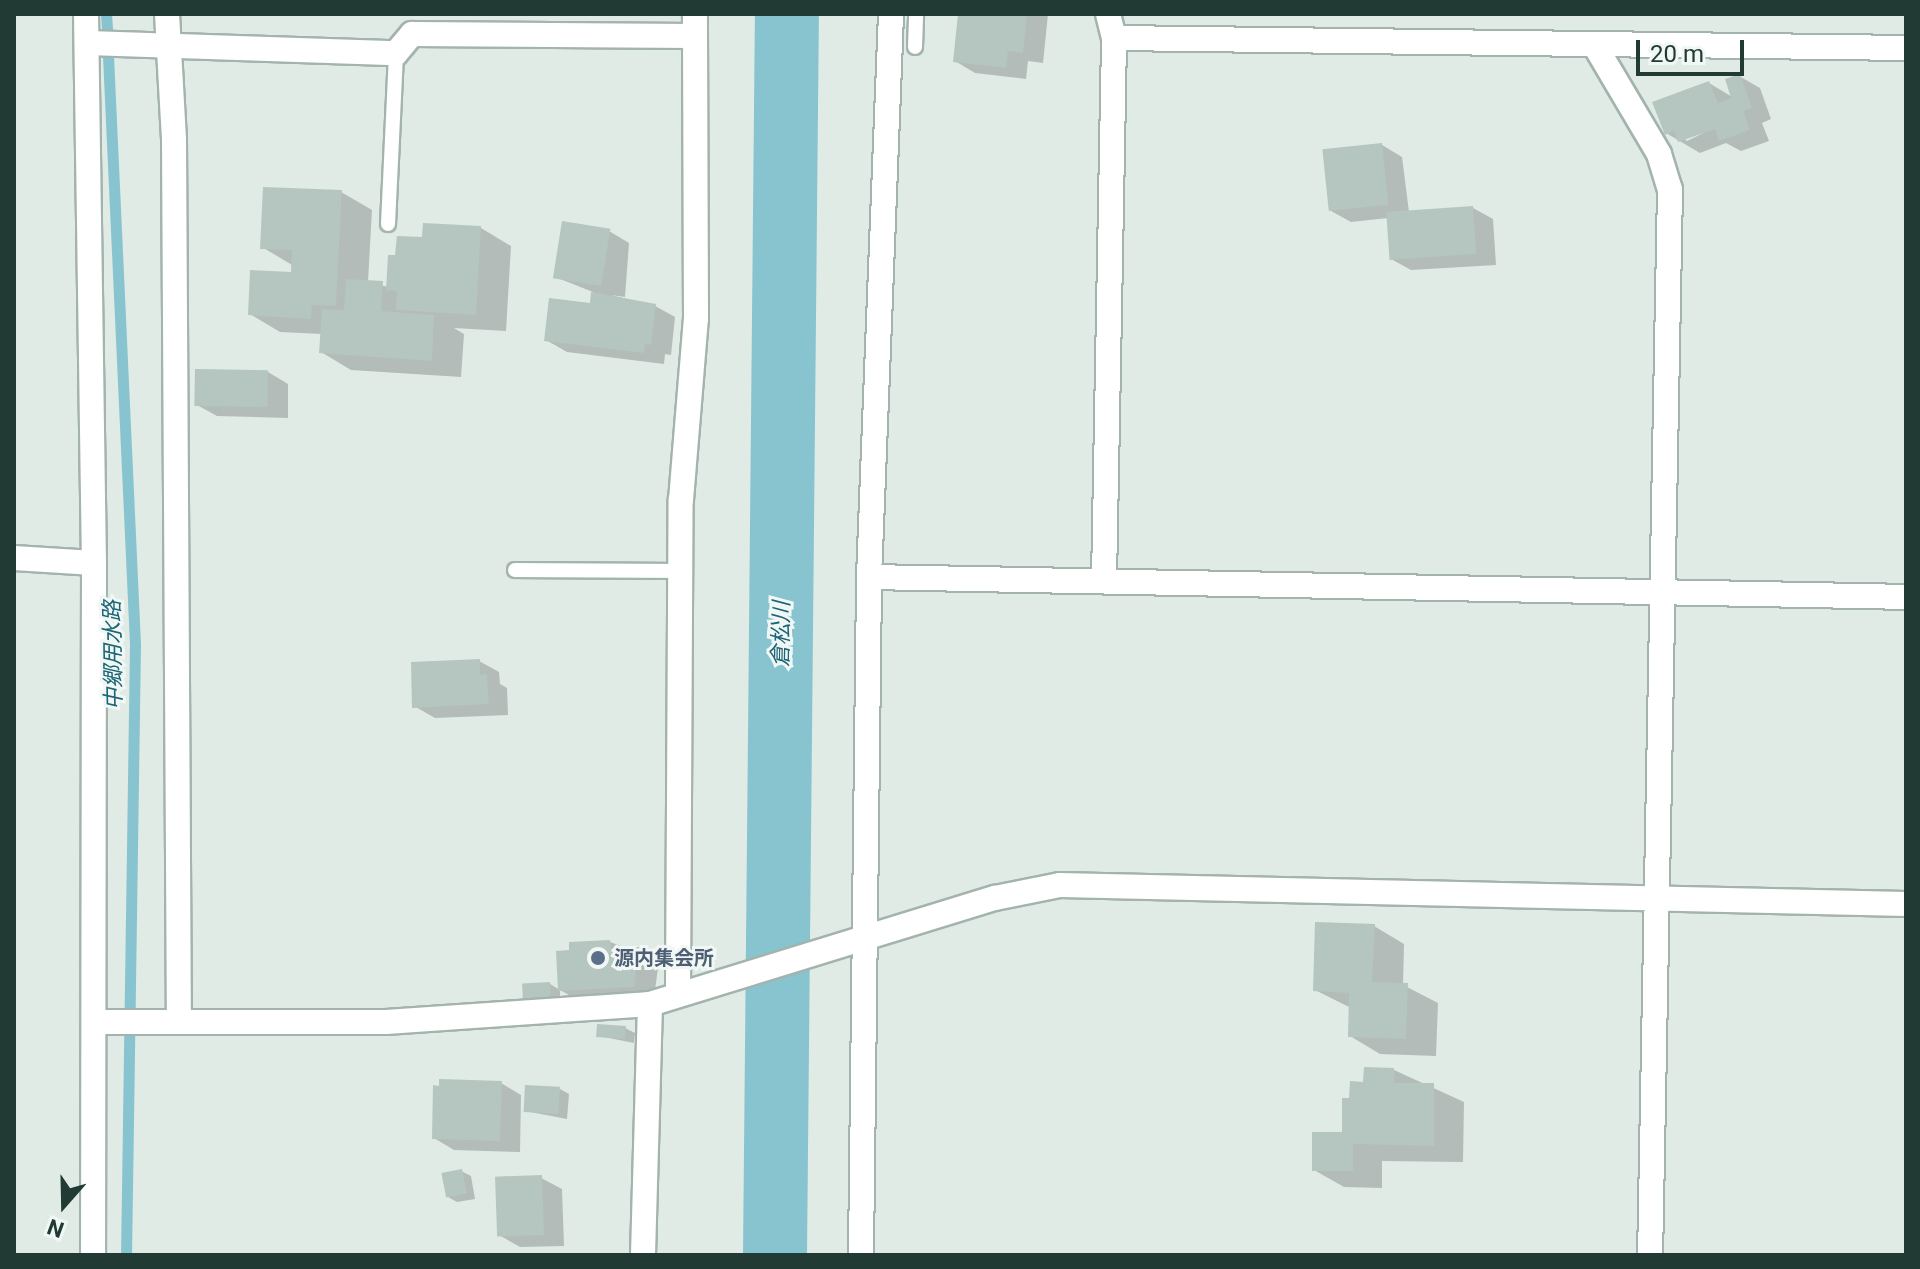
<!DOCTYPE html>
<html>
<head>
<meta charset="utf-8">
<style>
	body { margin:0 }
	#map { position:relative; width:1920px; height:1269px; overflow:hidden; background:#e0ebe6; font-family:Roboto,"Noto Sans JP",sans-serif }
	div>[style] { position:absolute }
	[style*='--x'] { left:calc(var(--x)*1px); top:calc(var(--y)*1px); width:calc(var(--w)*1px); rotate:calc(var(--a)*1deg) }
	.shadow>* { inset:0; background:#0003 }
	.stream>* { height:11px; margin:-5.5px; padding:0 5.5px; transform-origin:5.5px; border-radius:5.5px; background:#87c4d0 }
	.river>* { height:64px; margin:-32px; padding:0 32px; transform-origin:32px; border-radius:32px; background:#87c4d0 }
	.building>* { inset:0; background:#b5c5bf; transform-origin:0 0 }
	.roads { filter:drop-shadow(2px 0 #a3b3ad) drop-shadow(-2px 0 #a3b3ad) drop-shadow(0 2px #a3b3ad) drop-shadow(0 -2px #a3b3ad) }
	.service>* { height:14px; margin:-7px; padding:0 7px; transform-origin:7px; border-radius:7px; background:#fff }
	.minor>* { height:24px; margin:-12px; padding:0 12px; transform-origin:12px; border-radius:12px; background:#fff }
	.dots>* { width:22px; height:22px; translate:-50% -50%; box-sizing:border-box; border:4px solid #f0f7f4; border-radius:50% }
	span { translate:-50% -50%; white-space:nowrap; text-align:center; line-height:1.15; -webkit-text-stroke:6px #f0f7f4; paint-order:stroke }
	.service-label { font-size:20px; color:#4e5e75; font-weight:700 }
	.left { translate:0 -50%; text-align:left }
	.water-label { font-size:22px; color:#1b6576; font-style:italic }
	.frame { position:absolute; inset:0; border:16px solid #213b34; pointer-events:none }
	.north { position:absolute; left:24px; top:1165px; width:80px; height:80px; -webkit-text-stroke:6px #f0f7f4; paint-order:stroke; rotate:200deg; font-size:22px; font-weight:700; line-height:32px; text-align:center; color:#213b34 }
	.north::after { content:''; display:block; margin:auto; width:28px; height:36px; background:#213b34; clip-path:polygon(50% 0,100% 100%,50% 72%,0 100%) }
	.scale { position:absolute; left:1636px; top:40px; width:108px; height:36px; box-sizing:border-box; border:4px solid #213b34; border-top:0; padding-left:10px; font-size:24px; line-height:28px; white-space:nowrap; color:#213b34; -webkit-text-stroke:6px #f0f7f4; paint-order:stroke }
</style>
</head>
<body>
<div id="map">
	<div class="shadow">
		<div style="clip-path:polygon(960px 14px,1048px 14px,1043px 63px,1028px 61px,1026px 79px,975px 73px,955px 61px)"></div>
		<div style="clip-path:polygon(evenodd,1739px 76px,1760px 88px,1771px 119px,1762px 123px,1769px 141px,1741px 151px,1726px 143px,1700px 153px,1666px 133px,1709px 83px,1734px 98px,1739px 76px,1724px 123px,1687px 141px,1684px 138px,1724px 123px)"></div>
		<div style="clip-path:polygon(1382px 145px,1402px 157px,1409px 212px,1473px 208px,1493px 219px,1496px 265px,1411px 270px,1391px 259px,1388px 218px,1351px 222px,1331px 211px)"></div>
		<div style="clip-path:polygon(341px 192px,372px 210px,368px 282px,388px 287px,397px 257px,424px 240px,481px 228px,511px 246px,506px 331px,454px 328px,464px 334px,461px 377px,351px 370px,321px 352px,322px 334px,280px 332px,250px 314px,293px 274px,292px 265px,262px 247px)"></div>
		<div style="clip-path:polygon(609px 231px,629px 243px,625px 297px,611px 295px,655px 306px,675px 317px,671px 355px,665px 354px,664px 364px,567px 352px,546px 340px,592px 305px,593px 292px,555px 277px)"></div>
		<div style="clip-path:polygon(268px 372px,288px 384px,288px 418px,217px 416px,197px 405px)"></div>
		<div style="clip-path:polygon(479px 661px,499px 672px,500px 684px,507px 688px,508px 715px,435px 718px,414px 706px)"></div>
		<div style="clip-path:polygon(1374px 926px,1404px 944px,1403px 985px,1438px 1003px,1436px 1056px,1380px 1054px,1350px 1036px,1351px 1008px,1315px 990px)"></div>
		<div style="clip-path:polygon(610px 942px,659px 960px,654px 998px,580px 1001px,560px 990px,571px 952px)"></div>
		<div style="clip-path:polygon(550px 984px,560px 990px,560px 1003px,535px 1004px,525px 999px)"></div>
		<div style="clip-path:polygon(625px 1028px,635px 1033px,634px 1043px,599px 1036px)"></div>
		<div style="clip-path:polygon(1394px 1070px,1464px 1102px,1463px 1162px,1382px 1161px,1382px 1188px,1344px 1187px,1314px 1170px,1344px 1134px,1351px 1100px,1365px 1084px)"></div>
		<div style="clip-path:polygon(501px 1083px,521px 1095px,520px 1152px,454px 1150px,434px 1138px)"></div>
		<div style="clip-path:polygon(560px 1089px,569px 1094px,567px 1119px,525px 1111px)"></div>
		<div style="clip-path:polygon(461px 1171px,471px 1176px,475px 1199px,457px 1202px,448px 1197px)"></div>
		<div style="clip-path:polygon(541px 1178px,562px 1189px,564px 1246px,520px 1247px,499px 1235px)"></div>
	</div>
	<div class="stream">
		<div style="--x:106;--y:14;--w:15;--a:86"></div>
		<div style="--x:108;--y:56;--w:589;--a:87.37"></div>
		<div style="--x:135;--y:644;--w:611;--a:90.84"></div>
	</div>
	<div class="river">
		<div style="--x:775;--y:1255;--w:1241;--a:-89.45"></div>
	</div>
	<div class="building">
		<div style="clip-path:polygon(958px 14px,1027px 14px,1023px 53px,1008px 51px,1006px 68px,953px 62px)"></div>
		<div style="clip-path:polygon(1740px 74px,1752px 108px,1743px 111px,1750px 130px,1719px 141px,1715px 129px,1678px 142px,1674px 131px,1665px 135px,1652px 102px,1709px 81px,1718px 103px,1731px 98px,1725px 79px)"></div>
		<div style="left:1382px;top:143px;width:62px;height:60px;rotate:84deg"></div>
		<div style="clip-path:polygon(263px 187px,342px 190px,336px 306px,312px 305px,311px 319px,248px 315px,250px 270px,291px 272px,292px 250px,260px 249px)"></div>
		<div style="left:1473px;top:206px;width:48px;height:87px;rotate:86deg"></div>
		<div style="left:562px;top:221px;width:49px;height:58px;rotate:9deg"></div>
		<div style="clip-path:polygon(423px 223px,481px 226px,476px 315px,396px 310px,397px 291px,386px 290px,388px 255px,395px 255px,397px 236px,422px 237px)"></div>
		<div style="clip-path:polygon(346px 279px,383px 281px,381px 311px,434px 315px,432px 361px,319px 353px,322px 309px,344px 310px)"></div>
		<div style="clip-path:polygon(591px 292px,656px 304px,651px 345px,645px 344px,644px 353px,544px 341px,549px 298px,590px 303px)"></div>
		<div style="left:195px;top:369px;width:73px;height:37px;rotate:1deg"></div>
		<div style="clip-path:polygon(480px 659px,480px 675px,487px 674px,489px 704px,412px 708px,411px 662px)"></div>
		<div style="clip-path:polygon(1315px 922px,1375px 924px,1372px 982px,1408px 983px,1406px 1039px,1348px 1037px,1349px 993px,1313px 991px)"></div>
		<div style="clip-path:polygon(610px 940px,611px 948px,639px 947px,634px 987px,558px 991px,556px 951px,569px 950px,569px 942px)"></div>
		<div style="left:550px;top:982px;width:17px;height:28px;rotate:87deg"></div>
		<div style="left:597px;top:1024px;width:29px;height:13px;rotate:4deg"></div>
		<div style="clip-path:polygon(1364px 1067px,1394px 1068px,1394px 1083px,1434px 1083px,1434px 1146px,1353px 1144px,1353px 1171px,1312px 1171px,1312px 1132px,1342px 1132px,1342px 1098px,1349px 1098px,1350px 1081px,1363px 1082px)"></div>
		<div style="clip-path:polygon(439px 1079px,502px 1081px,500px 1141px,432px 1139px,433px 1085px,439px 1086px)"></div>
		<div style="left:525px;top:1085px;width:35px;height:27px;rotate:3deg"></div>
		<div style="left:462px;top:1169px;width:25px;height:21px;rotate:79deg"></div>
		<div style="left:542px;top:1175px;width:60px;height:47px;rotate:88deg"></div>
	</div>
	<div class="roads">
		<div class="service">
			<div style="--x:915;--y:47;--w:33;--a:-88"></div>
			<div style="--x:388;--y:224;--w:171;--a:-87.3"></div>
			<div style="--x:515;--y:570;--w:165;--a:0.3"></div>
		</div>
		<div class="minor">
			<div style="--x:86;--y:14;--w:549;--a:89.17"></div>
			<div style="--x:94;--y:563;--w:692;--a:90.08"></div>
			<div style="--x:167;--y:14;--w:126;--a:86.8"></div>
			<div style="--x:174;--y:140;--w:882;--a:89.68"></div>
			<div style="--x:1108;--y:14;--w:25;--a:76"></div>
			<div style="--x:1114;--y:38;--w:792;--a:0.72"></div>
			<div style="--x:88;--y:43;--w:308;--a:1.9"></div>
			<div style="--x:396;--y:53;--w:25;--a:-50"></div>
			<div style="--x:412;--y:34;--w:282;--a:0.4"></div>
			<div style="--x:1594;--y:44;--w:128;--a:59.4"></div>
			<div style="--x:1659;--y:154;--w:37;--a:73"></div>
			<div style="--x:1670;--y:189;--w:1066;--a:91.07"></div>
			<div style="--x:14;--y:558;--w:80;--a:3.6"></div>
			<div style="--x:869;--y:577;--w:1037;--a:1.1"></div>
			<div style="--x:1104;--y:581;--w:543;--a:-88.94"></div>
			<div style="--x:678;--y:993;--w:493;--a:-89.7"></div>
			<div style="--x:681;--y:500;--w:182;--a:-85.3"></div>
			<div style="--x:696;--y:319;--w:305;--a:-90.2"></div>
			<div style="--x:94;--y:1022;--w:292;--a:0"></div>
			<div style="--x:386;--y:1022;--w:265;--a:-3.9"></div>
			<div style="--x:650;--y:1004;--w:361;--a:-17.1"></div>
			<div style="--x:995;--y:898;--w:66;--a:-11.3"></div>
			<div style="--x:1060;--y:885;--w:846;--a:1.29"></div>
			<div style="--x:643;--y:1255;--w:251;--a:-88.4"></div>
			<div style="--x:861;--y:1255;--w:678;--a:-89.32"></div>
			<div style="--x:869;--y:577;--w:563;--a:-87.76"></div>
		</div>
	</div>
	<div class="dots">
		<div style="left:598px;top:958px;background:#5c6f8a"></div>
	</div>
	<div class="service-label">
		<span class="left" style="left:614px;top:958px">源内集会所</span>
	</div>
	<div class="water-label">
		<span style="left:781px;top:634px;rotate:-89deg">倉松川</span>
		<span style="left:113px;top:655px;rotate:-91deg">中郷用水路</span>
	</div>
	<div class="frame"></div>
	<div class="north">N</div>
	<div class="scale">20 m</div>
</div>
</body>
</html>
